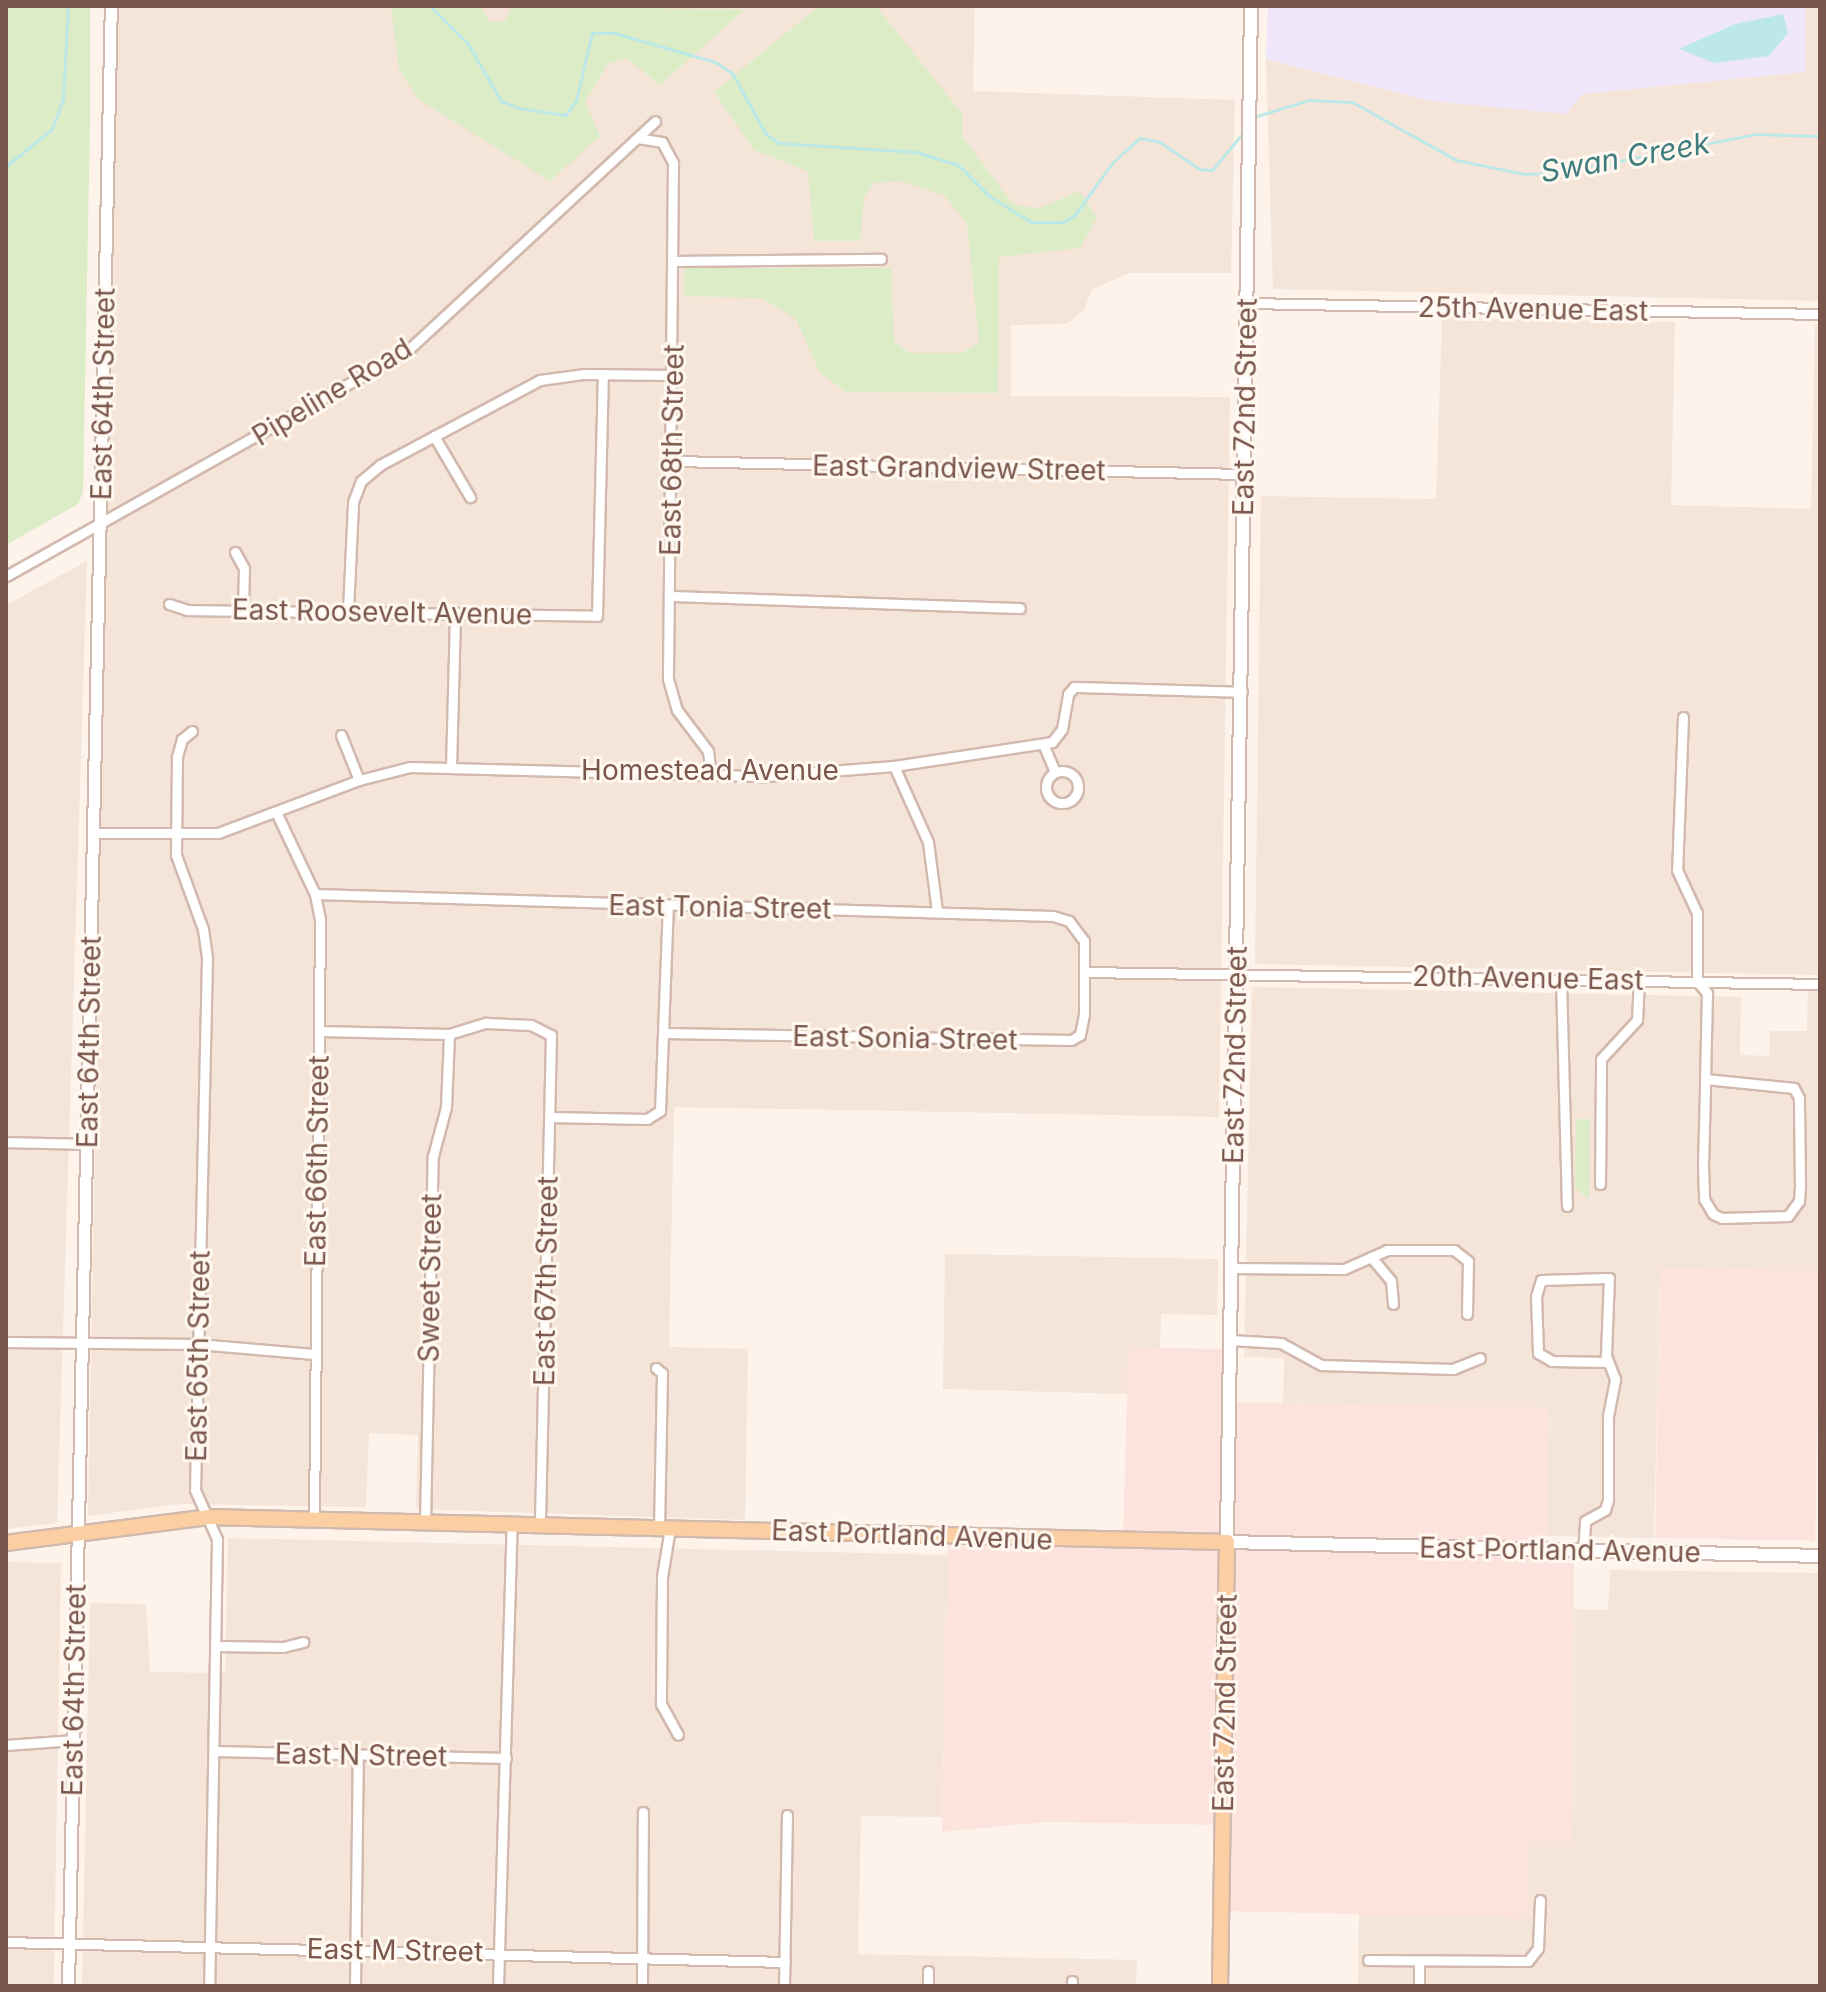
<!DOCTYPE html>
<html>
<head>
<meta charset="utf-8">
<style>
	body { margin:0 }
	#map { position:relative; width:1826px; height:1992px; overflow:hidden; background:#fdf3ea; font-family:Inter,sans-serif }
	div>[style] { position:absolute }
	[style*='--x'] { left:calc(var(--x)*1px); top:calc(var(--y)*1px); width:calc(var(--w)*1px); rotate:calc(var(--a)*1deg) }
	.residential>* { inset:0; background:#f5e4d8; transform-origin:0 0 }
	.commercial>* { inset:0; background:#fde3de; transform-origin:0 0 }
	.education>* { inset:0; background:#f0e6fa }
	.green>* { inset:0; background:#dbecc7 }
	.water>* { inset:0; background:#bde8e8 }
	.stream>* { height:3px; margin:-1.5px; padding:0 1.5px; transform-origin:1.5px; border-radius:1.5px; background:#bde8e8 }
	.roads { filter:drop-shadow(2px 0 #d1b9ae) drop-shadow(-2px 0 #d1b9ae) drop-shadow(0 2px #d1b9ae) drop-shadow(0 -2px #d1b9ae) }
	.minor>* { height:9px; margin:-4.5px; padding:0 4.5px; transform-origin:4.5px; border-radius:4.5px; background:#fff }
	.minor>.ring { margin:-4.5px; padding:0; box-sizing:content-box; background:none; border:9px solid #fff; border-radius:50% }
	.tertiary>* { height:11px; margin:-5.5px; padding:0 5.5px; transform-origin:5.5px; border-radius:5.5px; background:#fff }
	.secondary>* { height:12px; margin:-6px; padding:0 6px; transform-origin:6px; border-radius:6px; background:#fff }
	.primary>* { height:14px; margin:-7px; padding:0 7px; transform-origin:7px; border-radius:7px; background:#fccfa2 }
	span { translate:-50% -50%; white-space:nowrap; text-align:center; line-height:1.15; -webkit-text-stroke:6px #fff8f1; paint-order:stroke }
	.street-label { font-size:28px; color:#7a564c }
	.water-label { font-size:30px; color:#3e7c7e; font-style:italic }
	.frame { position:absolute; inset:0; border:8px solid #7a564c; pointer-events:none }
</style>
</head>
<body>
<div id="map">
	<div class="residential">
		<div style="clip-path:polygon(116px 6px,975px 6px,973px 91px,1235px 100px,1231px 273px,1129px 273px,1091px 290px,1085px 309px,1067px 324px,1011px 325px,1011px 396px,1230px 397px,1219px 1117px,674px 1107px,669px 1347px,748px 1349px,745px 1520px,416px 1509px,418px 1435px,369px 1433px,366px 1507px,179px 1504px,88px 1516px)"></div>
		<div style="clip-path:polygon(1806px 6px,1820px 6px,1820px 301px,1273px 289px,1266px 59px,1430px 101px,1582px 94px,1805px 72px)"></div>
		<div style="clip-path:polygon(1442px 318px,1675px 322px,1671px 505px,1811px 509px,1815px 325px,1820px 326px,1820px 975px,1255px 964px,1261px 496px,1436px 499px)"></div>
		<div style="clip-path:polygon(87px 561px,57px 1523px,6px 1529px,6px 605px)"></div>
		<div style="clip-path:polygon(1252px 987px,1741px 997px,1740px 1055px,1769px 1056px,1770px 1031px,1807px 1031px,1808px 990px,1820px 990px,1820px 1271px,1660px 1268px,1654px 1538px,1546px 1536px,1549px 1409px,1283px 1403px,1284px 1358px,1244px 1357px)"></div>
		<div style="clip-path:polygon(945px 1254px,1218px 1259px,1217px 1315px,1161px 1314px,1160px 1348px,1144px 1348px,1129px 1356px,1127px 1394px,943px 1389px)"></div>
		<div style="clip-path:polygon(228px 1538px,948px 1555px,942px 1817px,861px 1816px,858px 1954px,1137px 1960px,1136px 1986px,82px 1986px,90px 1603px,146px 1604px,150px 1672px,225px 1673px)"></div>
		<div style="left:6px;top:1562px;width:55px;height:424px;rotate:1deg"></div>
		<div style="clip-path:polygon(1610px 1570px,1820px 1573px,1820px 1986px,1358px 1986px,1359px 1911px,1528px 1841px,1573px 1842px,1574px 1609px,1608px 1610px)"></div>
	</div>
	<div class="commercial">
		<div style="left:1660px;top:1268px;width:160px;height:270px;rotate:1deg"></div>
		<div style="clip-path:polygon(1144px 1348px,1230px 1349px,1230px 1402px,1549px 1408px,1546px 1549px,1574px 1551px,1573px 1842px,1528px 1842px,1527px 1918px,1222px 1911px,1222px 1825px,1045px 1822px,942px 1832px,948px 1536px,1123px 1539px,1128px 1361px,1132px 1351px)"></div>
	</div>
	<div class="education">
		<div style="clip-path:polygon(1268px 6px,1806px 6px,1806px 72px,1583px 94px,1566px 114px,1430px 101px,1266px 59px)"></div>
	</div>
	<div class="green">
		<div style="clip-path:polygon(6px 6px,90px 6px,90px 122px,83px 492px,78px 504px,6px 545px)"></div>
		<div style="clip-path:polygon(391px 6px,481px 6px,490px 22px,505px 21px,512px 6px,744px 10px,660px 85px,627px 58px,608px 64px,585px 102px,600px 136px,550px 181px,418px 99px,399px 69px)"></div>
		<div style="clip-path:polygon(819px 6px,876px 6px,963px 115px,962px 136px,1013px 204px,1038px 209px,1079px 191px,1097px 217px,1080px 248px,999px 257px,998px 393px,846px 392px,820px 373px,796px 319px,762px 298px,684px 296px,685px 268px,891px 268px,894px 341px,909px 353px,961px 353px,979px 342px,967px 224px,944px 195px,901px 181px,873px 183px,864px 198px,860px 241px,814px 241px,808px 171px,754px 150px,714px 92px)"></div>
		<div style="clip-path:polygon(1576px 1119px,1590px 1119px,1589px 1199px,1575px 1188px)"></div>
	</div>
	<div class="water">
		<div style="clip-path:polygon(1783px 14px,1788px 33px,1769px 56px,1714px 63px,1679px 49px,1735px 24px)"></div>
	</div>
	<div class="stream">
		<div style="--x:430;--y:6;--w:54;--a:45"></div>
		<div style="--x:468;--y:44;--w:66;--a:59.9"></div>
		<div style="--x:501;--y:101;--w:19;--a:21"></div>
		<div style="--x:519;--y:108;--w:47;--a:8.7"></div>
		<div style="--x:565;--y:115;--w:18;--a:-52"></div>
		<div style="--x:576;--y:101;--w:70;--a:-76.8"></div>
		<div style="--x:592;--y:33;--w:22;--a:0"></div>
		<div style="--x:614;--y:33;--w:105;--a:16"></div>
		<div style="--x:715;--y:62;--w:20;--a:33"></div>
		<div style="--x:732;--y:73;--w:70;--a:60.9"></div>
		<div style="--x:766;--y:134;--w:16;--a:35"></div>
		<div style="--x:779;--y:143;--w:137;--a:3.8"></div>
		<div style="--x:916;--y:152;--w:44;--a:17.2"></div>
		<div style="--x:958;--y:165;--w:44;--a:45"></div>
		<div style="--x:989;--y:196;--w:49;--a:31.8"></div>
		<div style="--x:1031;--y:222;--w:32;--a:0"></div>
		<div style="--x:1063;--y:222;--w:13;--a:-29"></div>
		<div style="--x:1074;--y:216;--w:67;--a:-54.2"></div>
		<div style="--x:1113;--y:162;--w:36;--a:-42"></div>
		<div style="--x:1140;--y:138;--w:20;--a:11"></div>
		<div style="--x:1160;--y:142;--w:47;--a:34.7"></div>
		<div style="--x:1199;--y:169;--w:13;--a:4"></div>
		<div style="--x:1212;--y:170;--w:47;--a:-50.2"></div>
		<div style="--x:1257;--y:116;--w:54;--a:-17.1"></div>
		<div style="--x:1309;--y:100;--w:43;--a:2.7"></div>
		<div style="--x:1352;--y:102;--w:119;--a:29.1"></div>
		<div style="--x:1456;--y:160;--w:69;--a:11.6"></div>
		<div style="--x:1524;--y:174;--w:33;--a:-2"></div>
		<div style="--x:1557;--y:173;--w:202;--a:-11.1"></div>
		<div style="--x:1755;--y:134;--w:65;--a:1.8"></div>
		<div style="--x:6;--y:166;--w:59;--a:-38.8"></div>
		<div style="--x:52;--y:129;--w:32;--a:-70"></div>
		<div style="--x:63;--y:99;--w:93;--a:-86.9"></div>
	</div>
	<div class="roads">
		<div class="minor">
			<div style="--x:637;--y:138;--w:25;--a:9"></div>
			<div style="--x:662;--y:142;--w:24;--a:62"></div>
			<div style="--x:673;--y:163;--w:516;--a:90.56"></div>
			<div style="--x:668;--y:679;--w:32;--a:74"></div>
			<div style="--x:677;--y:710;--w:51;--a:52.9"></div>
			<div style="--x:708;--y:751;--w:24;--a:83"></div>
			<div style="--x:676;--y:261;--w:205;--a:-0.6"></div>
			<div style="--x:1247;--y:303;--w:573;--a:1.1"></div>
			<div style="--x:434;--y:436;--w:71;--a:59.5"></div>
			<div style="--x:674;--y:461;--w:570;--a:1.31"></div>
			<div style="--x:235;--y:552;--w:18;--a:61"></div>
			<div style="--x:244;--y:568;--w:42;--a:91.4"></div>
			<div style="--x:6;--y:576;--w:460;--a:-29.3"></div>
			<div style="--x:407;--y:351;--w:338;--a:-42.8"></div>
			<div style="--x:670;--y:596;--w:350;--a:2"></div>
			<div style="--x:169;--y:604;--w:19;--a:18"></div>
			<div style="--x:187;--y:610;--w:410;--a:0.8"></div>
			<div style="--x:597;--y:616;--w:242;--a:-88.6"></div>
			<div style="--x:348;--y:610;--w:108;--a:-87.3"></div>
			<div style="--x:353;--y:502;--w:22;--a:-69"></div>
			<div style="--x:361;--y:481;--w:25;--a:-40"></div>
			<div style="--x:380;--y:465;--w:181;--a:-28"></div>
			<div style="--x:540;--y:380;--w:43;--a:-7.9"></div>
			<div style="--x:583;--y:374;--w:90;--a:0.6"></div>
			<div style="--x:1683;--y:717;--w:153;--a:92.2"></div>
			<div style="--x:1677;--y:870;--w:47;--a:65.1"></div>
			<div style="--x:1697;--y:913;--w:68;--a:90"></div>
			<div style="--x:1697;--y:981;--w:16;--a:50"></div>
			<div style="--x:1707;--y:993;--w:86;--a:91.3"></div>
			<div style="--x:1705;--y:1079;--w:10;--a:90"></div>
			<div style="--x:1705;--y:1089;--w:77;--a:91.5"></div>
			<div style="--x:1703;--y:1166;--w:33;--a:88"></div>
			<div style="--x:1704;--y:1199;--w:17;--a:59"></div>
			<div style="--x:1713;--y:1214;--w:10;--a:24"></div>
			<div style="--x:1722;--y:1218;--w:66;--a:-1.7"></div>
			<div style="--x:1788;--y:1216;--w:19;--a:-54"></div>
			<div style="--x:1799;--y:1201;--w:16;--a:-86"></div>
			<div style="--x:1800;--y:1185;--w:87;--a:-90.7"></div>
			<div style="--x:1799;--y:1098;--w:11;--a:-117"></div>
			<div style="--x:1794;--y:1088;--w:89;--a:-174.2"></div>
			<div style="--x:192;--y:731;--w:13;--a:141"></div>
			<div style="--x:182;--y:739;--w:19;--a:106"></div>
			<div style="--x:177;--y:757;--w:98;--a:90.6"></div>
			<div style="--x:176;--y:855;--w:79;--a:70"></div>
			<div style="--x:203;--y:929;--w:30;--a:82"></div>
			<div style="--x:207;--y:959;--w:531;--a:91.29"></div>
			<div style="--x:195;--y:1490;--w:54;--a:65.8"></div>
			<div style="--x:217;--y:1539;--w:447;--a:91"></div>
			<div style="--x:341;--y:735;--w:48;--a:68.2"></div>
			<div style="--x:1044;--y:746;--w:28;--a:67"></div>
			<div style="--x:894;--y:766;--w:83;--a:65.9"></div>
			<div style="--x:928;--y:842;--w:70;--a:82.6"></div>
			<div style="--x:451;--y:768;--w:156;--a:-88.5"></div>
			<div class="ring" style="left:1046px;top:771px;width:23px;height:23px"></div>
			<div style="--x:276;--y:812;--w:91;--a:64.6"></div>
			<div style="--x:315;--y:894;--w:26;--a:79"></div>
			<div style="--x:320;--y:920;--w:599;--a:90.57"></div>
			<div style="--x:94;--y:833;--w:124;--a:0"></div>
			<div style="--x:218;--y:833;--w:151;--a:-20.6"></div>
			<div style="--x:359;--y:780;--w:53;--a:-14.3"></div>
			<div style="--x:410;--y:767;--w:355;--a:1.5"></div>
			<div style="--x:765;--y:776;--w:129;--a:-4.4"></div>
			<div style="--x:894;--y:766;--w:160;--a:-8.6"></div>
			<div style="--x:1052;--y:742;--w:16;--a:-52"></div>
			<div style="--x:1062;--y:729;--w:36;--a:-80"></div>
			<div style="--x:1068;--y:694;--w:9;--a:-49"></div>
			<div style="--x:1074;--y:687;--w:168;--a:1.7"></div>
			<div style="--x:315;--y:894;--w:738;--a:1.71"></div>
			<div style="--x:1053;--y:916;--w:17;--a:17"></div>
			<div style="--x:1069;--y:921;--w:25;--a:53"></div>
			<div style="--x:1084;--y:941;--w:73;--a:90"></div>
			<div style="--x:1084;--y:1014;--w:21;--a:101"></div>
			<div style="--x:1080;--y:1035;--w:10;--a:151"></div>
			<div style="--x:1071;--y:1040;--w:407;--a:-179"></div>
			<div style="--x:1084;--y:972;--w:736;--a:0.93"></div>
			<div style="--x:1561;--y:979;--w:227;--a:88.5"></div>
			<div style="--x:319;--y:1031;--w:130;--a:1.3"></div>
			<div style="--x:449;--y:1034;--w:39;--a:-17"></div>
			<div style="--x:486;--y:1023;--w:45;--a:2.5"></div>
			<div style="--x:531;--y:1025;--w:22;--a:27"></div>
			<div style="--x:551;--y:1035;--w:491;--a:91.3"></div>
			<div style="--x:550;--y:1117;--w:97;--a:1.2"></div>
			<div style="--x:647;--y:1119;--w:15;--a:-32"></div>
			<div style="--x:660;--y:1111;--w:204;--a:-87.8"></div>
			<div style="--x:6;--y:1142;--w:81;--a:1.4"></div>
			<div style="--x:1600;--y:1184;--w:125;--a:-89.5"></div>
			<div style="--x:1601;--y:1059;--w:53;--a:-47.3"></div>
			<div style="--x:1637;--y:1020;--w:41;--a:-87.2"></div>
			<div style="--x:1371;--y:1257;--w:31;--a:50"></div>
			<div style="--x:1391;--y:1281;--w:23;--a:85"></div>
			<div style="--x:1231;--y:1268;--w:113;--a:0.5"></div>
			<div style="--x:1344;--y:1269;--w:47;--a:-23.8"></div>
			<div style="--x:1387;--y:1250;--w:67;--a:0"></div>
			<div style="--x:1454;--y:1250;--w:18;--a:38"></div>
			<div style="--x:1468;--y:1261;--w:53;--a:91.1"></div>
			<div style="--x:1230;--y:1340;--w:51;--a:3.4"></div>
			<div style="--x:1281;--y:1343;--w:46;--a:28.8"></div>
			<div style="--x:1321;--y:1365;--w:132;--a:1.7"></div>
			<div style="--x:1453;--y:1369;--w:29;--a:-22"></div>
			<div style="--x:6;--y:1342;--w:192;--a:0.6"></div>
			<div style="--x:198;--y:1344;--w:116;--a:4.9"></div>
			<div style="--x:656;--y:1368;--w:8;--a:40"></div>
			<div style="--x:662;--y:1373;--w:155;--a:91.1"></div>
			<div style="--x:425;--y:1523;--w:367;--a:-88.8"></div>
			<div style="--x:433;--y:1156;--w:51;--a:-75.1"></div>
			<div style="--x:446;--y:1107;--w:73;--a:-87.6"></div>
			<div style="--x:670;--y:1528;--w:50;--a:99.3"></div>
			<div style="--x:662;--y:1577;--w:127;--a:90.5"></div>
			<div style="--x:661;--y:1704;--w:35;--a:61"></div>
			<div style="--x:1583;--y:1552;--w:31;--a:-86"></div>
			<div style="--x:1585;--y:1521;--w:23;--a:-29"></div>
			<div style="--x:1605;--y:1510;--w:10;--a:-73"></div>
			<div style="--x:1608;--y:1500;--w:84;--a:-90"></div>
			<div style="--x:1608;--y:1416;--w:38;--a:-79"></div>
			<div style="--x:1615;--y:1379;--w:26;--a:-111"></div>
			<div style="--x:1606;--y:1355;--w:77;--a:-87.8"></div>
			<div style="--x:1609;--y:1278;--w:68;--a:178.3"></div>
			<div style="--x:1541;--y:1280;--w:17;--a:107"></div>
			<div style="--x:1536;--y:1296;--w:57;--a:88"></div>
			<div style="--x:1538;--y:1353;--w:16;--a:30"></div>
			<div style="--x:1552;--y:1361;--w:55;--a:1"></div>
			<div style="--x:217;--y:1646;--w:66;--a:0.9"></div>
			<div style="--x:283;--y:1647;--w:21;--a:-14"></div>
			<div style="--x:6;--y:1745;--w:68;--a:-4.2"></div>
			<div style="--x:216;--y:1751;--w:290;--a:1.4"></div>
			<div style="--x:6;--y:1942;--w:779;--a:1.47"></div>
			<div style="--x:1368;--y:1960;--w:160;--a:0.4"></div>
			<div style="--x:1528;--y:1961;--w:16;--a:-52"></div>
			<div style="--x:1538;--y:1948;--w:48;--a:-87.6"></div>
			<div style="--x:355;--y:1986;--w:231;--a:-89.3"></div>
			<div style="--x:498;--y:1986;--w:461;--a:-88.3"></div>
			<div style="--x:642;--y:1986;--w:174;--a:-89.7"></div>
			<div style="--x:784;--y:1986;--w:171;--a:-89"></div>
			<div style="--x:928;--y:1986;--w:15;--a:-90"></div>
			<div style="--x:1072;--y:1986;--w:5;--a:-90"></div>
			<div style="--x:1419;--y:1986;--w:25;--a:-90"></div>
		</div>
		<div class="tertiary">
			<div style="--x:68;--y:1986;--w:1980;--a:-88.76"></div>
		</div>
		<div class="secondary">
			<div style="--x:1251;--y:6;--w:1536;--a:90.9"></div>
			<div style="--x:1227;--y:1542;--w:593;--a:1.35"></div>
		</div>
		<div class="primary">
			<div style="--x:6;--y:1543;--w:204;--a:-7.3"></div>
			<div style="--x:208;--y:1517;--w:1019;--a:1.41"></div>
			<div style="--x:1227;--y:1542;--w:444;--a:90.9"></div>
		</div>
	</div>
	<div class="street-label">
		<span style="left:1533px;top:309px;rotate:1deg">25th Avenue East</span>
		<span style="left:332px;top:392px;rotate:-31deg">Pipeline Road</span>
		<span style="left:103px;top:394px;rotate:-89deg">East 64th Street</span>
		<span style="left:1245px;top:407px;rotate:-89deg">East 72nd Street</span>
		<span style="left:672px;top:450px;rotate:-89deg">East 68th Street</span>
		<span style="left:959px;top:468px;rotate:1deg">East Grandview Street</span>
		<span style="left:382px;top:612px;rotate:1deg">East Roosevelt Avenue</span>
		<span style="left:710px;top:770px">Homestead Avenue</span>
		<span style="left:720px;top:907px;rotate:1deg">East Tonia Street</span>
		<span style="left:1528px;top:978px;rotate:1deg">20th Avenue East</span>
		<span style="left:905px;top:1038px;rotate:1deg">East Sonia Street</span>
		<span style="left:89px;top:1042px;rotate:-89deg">East 64th Street</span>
		<span style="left:1235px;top:1055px;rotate:-89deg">East 72nd Street</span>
		<span style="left:317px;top:1161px;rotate:-89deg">East 66th Street</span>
		<span style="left:430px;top:1278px;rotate:-89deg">Sweet Street</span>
		<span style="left:546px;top:1281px;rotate:-89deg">East 67th Street</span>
		<span style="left:198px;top:1356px;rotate:-89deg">East 65th Street</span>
		<span style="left:912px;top:1535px;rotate:2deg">East Portland Avenue</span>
		<span style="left:1560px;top:1550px;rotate:1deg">East Portland Avenue</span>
		<span style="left:74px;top:1690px;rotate:-89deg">East 64th Street</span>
		<span style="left:1225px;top:1703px;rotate:-89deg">East 72nd Street</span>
		<span style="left:361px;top:1755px;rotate:1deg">East N Street</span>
		<span style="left:395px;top:1950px;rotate:1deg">East M Street</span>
	</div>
	<div class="water-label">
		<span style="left:1625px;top:157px;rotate:-10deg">Swan Creek</span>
	</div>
	<div class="frame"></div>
</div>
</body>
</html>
